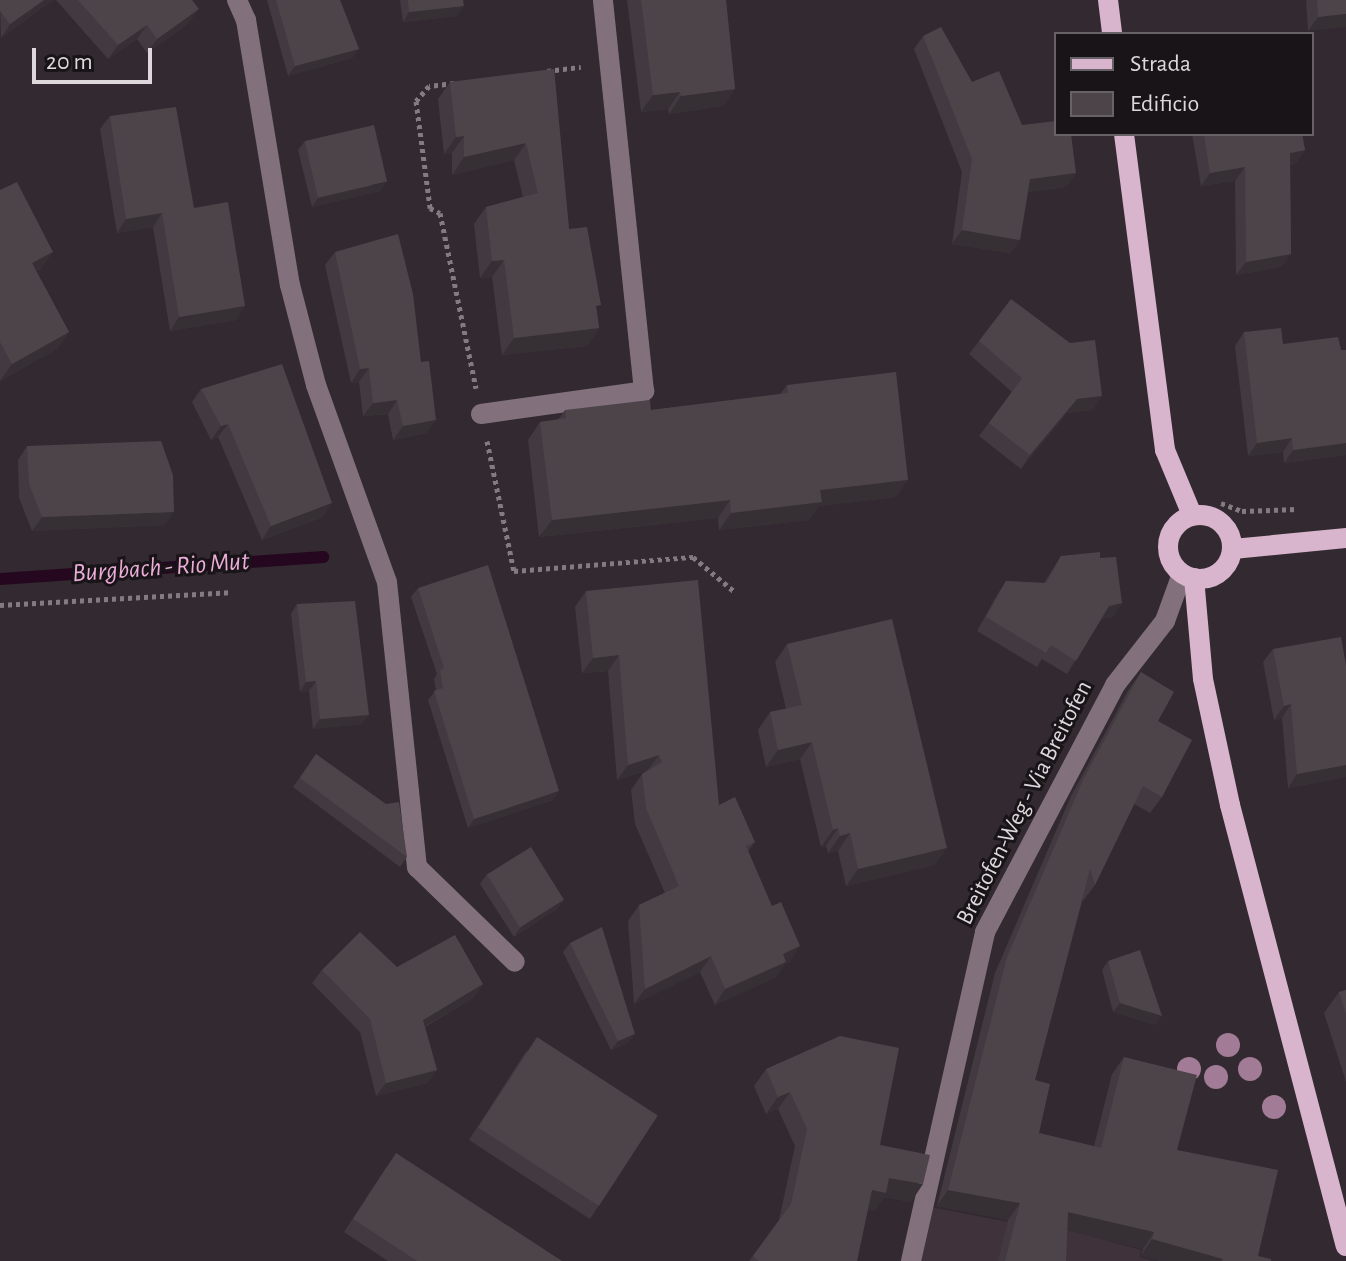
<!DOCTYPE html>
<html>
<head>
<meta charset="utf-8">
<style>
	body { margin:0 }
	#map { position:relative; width:1346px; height:1261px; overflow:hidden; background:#322a30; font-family:"Alegreya Sans",sans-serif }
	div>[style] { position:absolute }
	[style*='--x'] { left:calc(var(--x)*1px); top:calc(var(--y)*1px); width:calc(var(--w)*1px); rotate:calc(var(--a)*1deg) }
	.built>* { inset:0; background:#3f323b }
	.stream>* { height:12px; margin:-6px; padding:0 6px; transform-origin:6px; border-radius:6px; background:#25071f }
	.path>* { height:5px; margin-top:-2.5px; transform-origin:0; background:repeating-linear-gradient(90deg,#827b80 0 4px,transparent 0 8px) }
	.minor>* { height:20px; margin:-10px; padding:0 10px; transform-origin:10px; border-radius:10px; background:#82717d }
	.major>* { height:20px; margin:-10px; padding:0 10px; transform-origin:10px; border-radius:10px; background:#d8b4cd }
	.major>.ring { margin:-10px; padding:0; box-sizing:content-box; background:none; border:20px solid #d8b4cd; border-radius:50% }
	.trees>* { width:24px; height:24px; margin:-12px; border-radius:50%; background:#a27b97 }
	.wall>* { inset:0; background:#423a40 }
	.shaded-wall>* { inset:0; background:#363034 }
	.building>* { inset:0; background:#4d444a; transform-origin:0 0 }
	span { translate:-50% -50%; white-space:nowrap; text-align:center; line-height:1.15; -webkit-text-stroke:6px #181417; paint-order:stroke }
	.street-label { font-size:24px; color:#ded8dc }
	.water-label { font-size:26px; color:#ecadd9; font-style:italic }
	.legend { position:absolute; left:1054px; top:32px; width:260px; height:104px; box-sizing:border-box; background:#181417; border:2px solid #676266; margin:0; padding:10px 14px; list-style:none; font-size:24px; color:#ded8dc }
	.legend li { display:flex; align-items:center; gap:16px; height:40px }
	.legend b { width:40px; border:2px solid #676266 }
	.scale { position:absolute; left:32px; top:48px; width:120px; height:36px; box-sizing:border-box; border:4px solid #ded8dc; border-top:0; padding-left:10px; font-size:24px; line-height:28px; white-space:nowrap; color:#ded8dc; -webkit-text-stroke:6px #181417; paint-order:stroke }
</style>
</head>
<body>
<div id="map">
	<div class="built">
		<div style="clip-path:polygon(925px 1206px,1019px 1224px,1022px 1217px,1141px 1250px,1140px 1257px,1154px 1261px,912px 1261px)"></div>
	</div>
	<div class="stream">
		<div style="--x:0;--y:579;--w:324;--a:-3.9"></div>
	</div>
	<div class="path">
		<div style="--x:547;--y:71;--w:34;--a:-7"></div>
		<div style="--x:454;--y:83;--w:25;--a:173"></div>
		<div style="--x:429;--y:86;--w:20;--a:131"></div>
		<div style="--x:416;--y:101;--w:108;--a:82.5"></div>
		<div style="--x:430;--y:208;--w:11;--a:27"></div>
		<div style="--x:440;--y:213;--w:179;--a:78.4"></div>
		<div style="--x:487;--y:441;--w:133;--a:78.3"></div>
		<div style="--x:514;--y:571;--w:180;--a:-4.5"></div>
		<div style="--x:693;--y:557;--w:55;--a:39.8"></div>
		<div style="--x:1221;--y:503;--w:22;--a:21"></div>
		<div style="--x:1242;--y:511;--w:55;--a:-2.1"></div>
		<div style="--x:0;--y:605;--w:230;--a:-3.2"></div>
	</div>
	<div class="minor">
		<div style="--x:237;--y:0;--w:22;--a:66"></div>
		<div style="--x:246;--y:20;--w:269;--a:80.6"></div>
		<div style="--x:290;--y:285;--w:103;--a:75.4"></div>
		<div style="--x:316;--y:385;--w:209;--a:70.2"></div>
		<div style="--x:387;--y:582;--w:287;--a:84"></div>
		<div style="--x:417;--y:867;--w:136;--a:44.1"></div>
		<div style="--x:481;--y:414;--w:165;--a:-8"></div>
		<div style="--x:644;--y:391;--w:393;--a:-96"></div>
		<div style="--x:911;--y:1261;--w:337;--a:-77.3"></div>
		<div style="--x:985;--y:932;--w:279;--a:-62.2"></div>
		<div style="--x:1115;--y:685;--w:81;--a:-52"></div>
		<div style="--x:1165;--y:621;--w:50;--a:-70.1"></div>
	</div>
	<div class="major">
		<div style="--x:1108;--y:0;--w:34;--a:83"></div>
		<div style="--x:1124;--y:134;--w:319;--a:82.6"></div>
		<div style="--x:1165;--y:450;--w:70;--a:67.4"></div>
		<div class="ring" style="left:1168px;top:515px;width:44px;height:44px"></div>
		<div style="--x:1233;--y:549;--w:114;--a:-5.6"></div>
		<div style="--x:1194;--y:578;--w:101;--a:84.9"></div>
		<div style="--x:1203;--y:679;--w:129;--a:77.9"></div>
		<div style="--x:1230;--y:805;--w:456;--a:75.3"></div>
	</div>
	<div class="trees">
		<div style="left:1228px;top:1045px"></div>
		<div style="left:1189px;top:1069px"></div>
		<div style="left:1250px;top:1069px"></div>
		<div style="left:1216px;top:1077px"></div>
		<div style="left:1274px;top:1107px"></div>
	</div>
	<div class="wall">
		<div style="clip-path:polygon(0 0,53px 0,1px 38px)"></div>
		<div style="clip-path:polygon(56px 0,192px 0,189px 23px,147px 53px,137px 39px,108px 59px)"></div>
		<div style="clip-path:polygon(267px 0,340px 0,359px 49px,352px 58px,288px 76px)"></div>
		<div style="clip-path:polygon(400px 0,463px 0,457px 16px,403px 22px)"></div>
		<div style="clip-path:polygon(627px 0,726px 0,735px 89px,723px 106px,669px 114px,668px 109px,641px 112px)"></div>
		<div style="clip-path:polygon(1306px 0,1346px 0,1308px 31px)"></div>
		<div style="clip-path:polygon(923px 36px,972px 82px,1076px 173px,1066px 187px,1028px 192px,1020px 240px,1010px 253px,952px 244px,962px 172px,914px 49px)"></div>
		<div style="clip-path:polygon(554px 69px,569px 229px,597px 311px,599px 328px,587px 346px,502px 355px,492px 277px,480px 278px,474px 224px,486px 207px,523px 197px,514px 160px,452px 175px,452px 153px,444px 154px,438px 99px,450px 82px)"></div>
		<div style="clip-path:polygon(110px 116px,194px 208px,236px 320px,170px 331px,153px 227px,117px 233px,100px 129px)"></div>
		<div style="clip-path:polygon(1192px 134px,1302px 134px,1305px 150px,1295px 164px,1290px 165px,1291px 254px,1281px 267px,1236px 275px,1235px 181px,1201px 186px)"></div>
		<div style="clip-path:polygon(305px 141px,380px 191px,312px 207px,298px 150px)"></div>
		<div style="clip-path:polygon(0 190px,41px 269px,36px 271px,69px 332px,57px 349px,0 381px)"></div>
		<div style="clip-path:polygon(335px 252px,427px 433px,393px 440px,388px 414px,363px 416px,359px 382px,351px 383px,325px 265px)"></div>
		<div style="clip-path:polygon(1244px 332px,1283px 344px,1341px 350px,1346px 455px,1284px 463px,1283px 452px,1248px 456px,1235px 346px)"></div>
		<div style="clip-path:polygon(979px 341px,1093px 410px,1067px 413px,1021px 469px,979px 436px,1012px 392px,969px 354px)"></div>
		<div style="clip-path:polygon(787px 385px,896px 497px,819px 506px,809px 520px,719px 530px,718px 518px,539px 537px,528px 440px,540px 422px,558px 420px,565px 410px,651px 410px,780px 394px)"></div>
		<div style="clip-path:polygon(201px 389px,323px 517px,262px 540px,218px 437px,211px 440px,192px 402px)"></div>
		<div style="clip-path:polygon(27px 446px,174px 512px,164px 525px,32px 531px,19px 498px,18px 460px)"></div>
		<div style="clip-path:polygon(1061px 556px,1100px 558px,1122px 603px,1113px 617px,1101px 619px,1067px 674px,1042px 659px,1037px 667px,977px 631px,997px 595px,1006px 581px,1044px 583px)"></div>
		<div style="clip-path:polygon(418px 588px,553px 800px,468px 828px,428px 700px,436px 690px,434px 679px,437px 674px,411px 597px)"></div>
		<div style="clip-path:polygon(586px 591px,719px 805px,755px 842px,748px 851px,790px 962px,785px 964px,776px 977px,715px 1005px,700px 972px,634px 1004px,628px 921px,639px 905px,665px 893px,635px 824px,631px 790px,642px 774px,648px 770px,617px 780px,608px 671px,582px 673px,575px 607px)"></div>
		<div style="clip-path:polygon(297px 604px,362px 724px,313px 729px,309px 691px,300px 692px,291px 614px)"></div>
		<div style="clip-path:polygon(787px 644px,935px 865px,846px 886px,838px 851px,828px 853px,826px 846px,821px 847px,800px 759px,766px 767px,758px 730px,770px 712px,786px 709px,775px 662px)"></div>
		<div style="clip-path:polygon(1273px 649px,1346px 665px,1346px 777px,1288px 788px,1282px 718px,1274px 720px,1263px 662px)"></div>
		<div style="clip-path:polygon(1141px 672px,1158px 721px,1162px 797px,1150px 813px,1134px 804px,1095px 885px,1083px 901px,1083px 898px,1035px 1080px,1039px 1133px,1094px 1146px,1112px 1074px,1124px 1057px,1177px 1150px,1258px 1256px,1271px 1261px,1160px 1261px,1141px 1256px,1143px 1249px,1067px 1230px,1066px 1261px,998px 1261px,1008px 1220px,937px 1206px,995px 973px,1071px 796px,1129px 689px)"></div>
		<div style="clip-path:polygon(316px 754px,407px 857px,400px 867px,293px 787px)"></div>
		<div style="clip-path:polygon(487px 874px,564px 900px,557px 909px,514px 937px,480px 884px)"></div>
		<div style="clip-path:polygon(570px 943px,628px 1043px,611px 1050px,563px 952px)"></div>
		<div style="clip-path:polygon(1108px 961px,1155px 1025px,1113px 1012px,1102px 970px)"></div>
		<div style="clip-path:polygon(397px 967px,483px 984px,473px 998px,425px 1027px,437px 1070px,427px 1083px,376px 1096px,360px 1032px,312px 983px,322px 970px)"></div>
		<div style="clip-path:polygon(1346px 990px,1346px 1082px,1324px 1013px,1339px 992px)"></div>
		<div style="clip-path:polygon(527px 1050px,599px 1205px,590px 1219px,469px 1140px)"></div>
		<div style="clip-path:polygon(766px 1069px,880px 1145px,911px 1202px,884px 1197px,874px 1211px,868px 1209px,857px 1261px,749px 1261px,779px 1220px,795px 1146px,778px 1109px,766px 1114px,754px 1086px)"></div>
		<div style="clip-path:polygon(387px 1166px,562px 1261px,388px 1261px,344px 1232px)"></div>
	</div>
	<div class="shaded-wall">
		<div style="clip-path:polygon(44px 0,53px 0,1px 38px,10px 24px)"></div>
		<div style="clip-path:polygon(464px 6px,457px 16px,403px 22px,409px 12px)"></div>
		<div style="clip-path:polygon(199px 9px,189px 23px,147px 53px,157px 39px)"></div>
		<div style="clip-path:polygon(1346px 14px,1346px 27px,1308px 31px,1318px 17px)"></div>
		<div style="clip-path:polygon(147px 25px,137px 39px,108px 59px,118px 45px)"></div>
		<div style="clip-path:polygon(359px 49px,352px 58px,288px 76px,295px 66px)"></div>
		<div style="clip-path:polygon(735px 89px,723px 106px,669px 114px,681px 96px)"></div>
		<div style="clip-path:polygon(680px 92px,668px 109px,641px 112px,653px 95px)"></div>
		<div style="clip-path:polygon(464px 136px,452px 153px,444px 154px,456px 137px)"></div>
		<div style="clip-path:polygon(526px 143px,514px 160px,452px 175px,464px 157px)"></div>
		<div style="clip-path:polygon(1305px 150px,1295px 164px,1280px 167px,1290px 153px)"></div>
		<div style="clip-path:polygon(1245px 167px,1235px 181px,1201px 186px,1210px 173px)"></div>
		<div style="clip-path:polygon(1076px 173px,1066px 187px,1020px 193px,1030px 179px)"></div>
		<div style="clip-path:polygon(387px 182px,380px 191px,312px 207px,318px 198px)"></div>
		<div style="clip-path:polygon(162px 213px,153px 227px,117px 233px,126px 219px)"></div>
		<div style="clip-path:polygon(962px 230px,1020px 240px,1010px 253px,952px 244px)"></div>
		<div style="clip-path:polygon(53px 252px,41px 269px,20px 280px,32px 263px)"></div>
		<div style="clip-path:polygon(1291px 254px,1281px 267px,1236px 275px,1246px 262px)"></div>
		<div style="clip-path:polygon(504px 260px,492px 277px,480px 278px,492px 261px)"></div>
		<div style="clip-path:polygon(245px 306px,236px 320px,170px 331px,179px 317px)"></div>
		<div style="clip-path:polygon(599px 328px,587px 346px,502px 355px,514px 338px)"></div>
		<div style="clip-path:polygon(69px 332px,57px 349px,0 381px,12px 364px)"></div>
		<div style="clip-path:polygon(369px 368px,359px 382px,351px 383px,360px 369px)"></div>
		<div style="clip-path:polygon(1102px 396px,1093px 410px,1067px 413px,1021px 469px,1030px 455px,1077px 399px)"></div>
		<div style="clip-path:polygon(397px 400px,388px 414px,363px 416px,373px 403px)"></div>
		<div style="clip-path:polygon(436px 420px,427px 433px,393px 440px,403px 426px)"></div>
		<div style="clip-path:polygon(228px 424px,218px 437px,211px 440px,221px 426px)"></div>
		<div style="clip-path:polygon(1292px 438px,1283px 452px,1248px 456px,1257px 443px)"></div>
		<div style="clip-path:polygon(1346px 443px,1346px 455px,1284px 463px,1293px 450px)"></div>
		<div style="clip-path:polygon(908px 480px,896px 497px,819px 506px,809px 520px,719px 530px,731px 513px,820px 490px)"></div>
		<div style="clip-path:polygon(730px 500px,718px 518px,539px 537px,552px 520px)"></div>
		<div style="clip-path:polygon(332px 503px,323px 517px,262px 540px,271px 526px)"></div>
		<div style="clip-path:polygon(174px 512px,164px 525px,32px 531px,42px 517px)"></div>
		<div style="clip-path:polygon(1122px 603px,1113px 617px,1100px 619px,1109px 606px)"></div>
		<div style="clip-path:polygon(619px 655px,608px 671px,582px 673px,593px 658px)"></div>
		<div style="clip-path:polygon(316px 681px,309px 691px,300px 692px,306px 682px)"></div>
		<div style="clip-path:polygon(1291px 704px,1282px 718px,1274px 720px,1284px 706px)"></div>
		<div style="clip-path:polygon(369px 715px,362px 724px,313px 729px,320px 719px)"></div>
		<div style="clip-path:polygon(812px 742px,800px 759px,766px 767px,778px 750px)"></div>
		<div style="clip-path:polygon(659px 755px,648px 770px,617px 780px,628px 765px)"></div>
		<div style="clip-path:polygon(1346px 765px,1346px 777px,1288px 788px,1297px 774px)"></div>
		<div style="clip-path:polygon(559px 791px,553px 800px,468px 828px,474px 819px)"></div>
		<div style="clip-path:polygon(838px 828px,826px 846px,821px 847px,833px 830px)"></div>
		<div style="clip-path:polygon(850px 833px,838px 851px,828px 853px,840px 836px)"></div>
		<div style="clip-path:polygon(947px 848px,935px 865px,846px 886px,858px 869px)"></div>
		<div style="clip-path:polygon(564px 900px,557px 909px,514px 937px,521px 927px)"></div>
		<div style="clip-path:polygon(800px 946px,790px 962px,785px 964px,776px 977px,715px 1005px,725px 989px,783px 954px)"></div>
		<div style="clip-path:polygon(711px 956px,700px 972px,634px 1004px,645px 989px)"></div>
		<div style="clip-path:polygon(483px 984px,473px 998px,413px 1033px,423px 1020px)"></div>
		<div style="clip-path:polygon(1120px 1003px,1162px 1016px,1155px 1025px,1113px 1012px)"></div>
		<div style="clip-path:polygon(635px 1034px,628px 1043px,611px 1050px,618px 1041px)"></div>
		<div style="clip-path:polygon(437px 1070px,427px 1083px,376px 1096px,386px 1083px)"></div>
		<div style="clip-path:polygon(790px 1092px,778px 1109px,766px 1114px,778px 1097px)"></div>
		<div style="clip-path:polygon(889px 1178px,923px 1184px,911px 1202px,884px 1197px,874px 1211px,859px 1208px,872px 1190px)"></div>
		<div style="clip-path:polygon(948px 1190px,1020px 1203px,1008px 1220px,937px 1206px)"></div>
		<div style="clip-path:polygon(1068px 1212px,1154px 1232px,1143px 1249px,1057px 1228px)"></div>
		<div style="clip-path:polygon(1152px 1239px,1223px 1259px,1221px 1261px,1160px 1261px,1141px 1256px)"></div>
	</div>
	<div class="building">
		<div style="clip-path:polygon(0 0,44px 0,10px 24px,0 11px)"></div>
		<div style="clip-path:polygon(78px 0,192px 0,199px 9px,157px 39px,147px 25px,118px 45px)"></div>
		<div style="clip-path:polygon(276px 0,340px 0,359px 49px,295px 66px)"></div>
		<div style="clip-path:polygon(408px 0,463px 0,464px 6px,409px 12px)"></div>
		<div style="clip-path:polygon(641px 0,726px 0,735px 89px,681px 96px,680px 92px,653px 95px)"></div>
		<div style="clip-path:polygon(1317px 0,1346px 0,1346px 14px,1318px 17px)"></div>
		<div style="clip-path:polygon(941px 27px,972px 82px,999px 71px,1022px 125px,1056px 121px,1056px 134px,1071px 134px,1076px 173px,1030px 179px,1020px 240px,962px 230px,972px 159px,923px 36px)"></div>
		<div style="clip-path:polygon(554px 69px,569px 229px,587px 227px,601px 305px,596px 306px,599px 328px,514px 338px,504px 260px,492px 261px,486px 207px,538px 193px,526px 143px,464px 157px,464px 136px,456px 137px,450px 82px)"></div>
		<div style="clip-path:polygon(176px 107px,194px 208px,228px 202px,245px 306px,179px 317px,162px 213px,126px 219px,110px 116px)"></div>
		<div style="left:374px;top:125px;width:58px;height:71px;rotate:77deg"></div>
		<div style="clip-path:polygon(1204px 134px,1302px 134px,1305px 150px,1290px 153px,1291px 254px,1246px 262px,1245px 167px,1210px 173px)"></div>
		<div style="clip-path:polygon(17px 182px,53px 252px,32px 263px,69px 332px,12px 364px,0 342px,0 190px)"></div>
		<div style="clip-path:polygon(398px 234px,413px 294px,421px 362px,429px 361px,436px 420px,403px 426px,397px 400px,373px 403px,369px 368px,360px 369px,335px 252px)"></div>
		<div style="clip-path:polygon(1011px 299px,1070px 343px,1095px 340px,1102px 396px,1077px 399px,1030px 455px,989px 423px,1022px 378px,979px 341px)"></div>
		<div style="clip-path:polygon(1281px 328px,1283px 344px,1338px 337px,1341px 350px,1346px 350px,1346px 443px,1293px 450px,1292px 438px,1257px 443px,1244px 332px)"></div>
		<div style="clip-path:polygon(282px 364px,332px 503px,271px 526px,228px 424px,221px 426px,201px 389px)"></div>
		<div style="clip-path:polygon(896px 372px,908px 480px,820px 490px,822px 502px,731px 513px,730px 500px,552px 520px,540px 422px,566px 418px,565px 410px,650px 400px,651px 410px,788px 393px,787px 385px)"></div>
		<div style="clip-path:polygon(161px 441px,173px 475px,174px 512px,42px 517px,29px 484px,27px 446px)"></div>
		<div style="clip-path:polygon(1100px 552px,1100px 558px,1116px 557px,1122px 603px,1109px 606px,1076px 661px,1051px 645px,1046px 653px,986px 617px,1006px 581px,1046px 583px,1061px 556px)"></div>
		<div style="clip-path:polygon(488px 565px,559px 791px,474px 819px,434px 691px,443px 688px,440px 670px,444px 668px,418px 588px)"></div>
		<div style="clip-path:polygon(698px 580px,719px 805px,735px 797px,755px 842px,746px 846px,772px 906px,781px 902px,800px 946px,783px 954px,786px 962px,725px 989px,711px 956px,645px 989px,639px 905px,679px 886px,646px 808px,642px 774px,662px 762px,659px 755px,628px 765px,619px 655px,593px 658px,586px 591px)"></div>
		<div style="clip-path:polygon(355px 601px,369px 715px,320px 719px,316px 681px,306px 682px,297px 604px)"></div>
		<div style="clip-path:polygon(892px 619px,947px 848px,858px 869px,850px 833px,840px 836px,838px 828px,833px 830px,812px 742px,778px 750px,770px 712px,802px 705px,787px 644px)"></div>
		<div style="clip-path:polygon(1341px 637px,1346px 665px,1346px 765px,1297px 774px,1291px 704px,1284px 706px,1273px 649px)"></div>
		<div style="clip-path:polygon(1141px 672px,1174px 692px,1158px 721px,1192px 740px,1162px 797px,1143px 786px,1095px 885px,1090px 869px,1035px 1080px,1050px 1084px,1039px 1133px,1101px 1148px,1124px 1057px,1197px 1075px,1177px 1150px,1278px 1170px,1258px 1256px,1271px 1259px,1271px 1261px,1222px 1261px,1223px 1259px,1152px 1239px,1154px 1232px,1068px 1212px,1066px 1261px,1005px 1261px,1020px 1203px,948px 1190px,1007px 957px,1083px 780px)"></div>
		<div style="clip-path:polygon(316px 754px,386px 804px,399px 802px,407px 857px,300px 778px)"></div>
		<div style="left:531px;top:847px;width:62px;height:52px;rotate:58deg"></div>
		<div style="clip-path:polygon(602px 927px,635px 1034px,618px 1041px,570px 943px)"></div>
		<div style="clip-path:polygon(360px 932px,397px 967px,455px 935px,483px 984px,423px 1020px,437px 1070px,386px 1083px,370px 1019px,322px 970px)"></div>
		<div style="clip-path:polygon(1140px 950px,1162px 1016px,1120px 1003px,1108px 961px)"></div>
		<div style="clip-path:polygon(1346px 990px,1346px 1014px,1339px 992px)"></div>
		<div style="clip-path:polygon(840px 1036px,899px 1048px,880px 1145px,930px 1155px,923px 1184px,889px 1178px,886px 1193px,872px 1190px,857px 1261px,759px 1261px,753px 1256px,791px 1204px,807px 1129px,790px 1092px,778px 1097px,766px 1069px)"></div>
		<div style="left:537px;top:1037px;width:144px;height:108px;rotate:33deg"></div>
		<div style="clip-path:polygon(396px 1153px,562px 1261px,417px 1261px,353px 1219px)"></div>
	</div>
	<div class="street-label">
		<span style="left:1025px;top:803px;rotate:-63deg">Breitofen-Weg - Via Breitofen</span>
	</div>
	<div class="water-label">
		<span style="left:161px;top:568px;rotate:-4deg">Burgbach - Rio Mut</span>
	</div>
	<ul class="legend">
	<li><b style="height:10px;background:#d8b4cd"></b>Strada</li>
	<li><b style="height:22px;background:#4d444a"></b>Edificio</li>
	</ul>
	<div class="scale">20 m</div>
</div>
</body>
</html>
